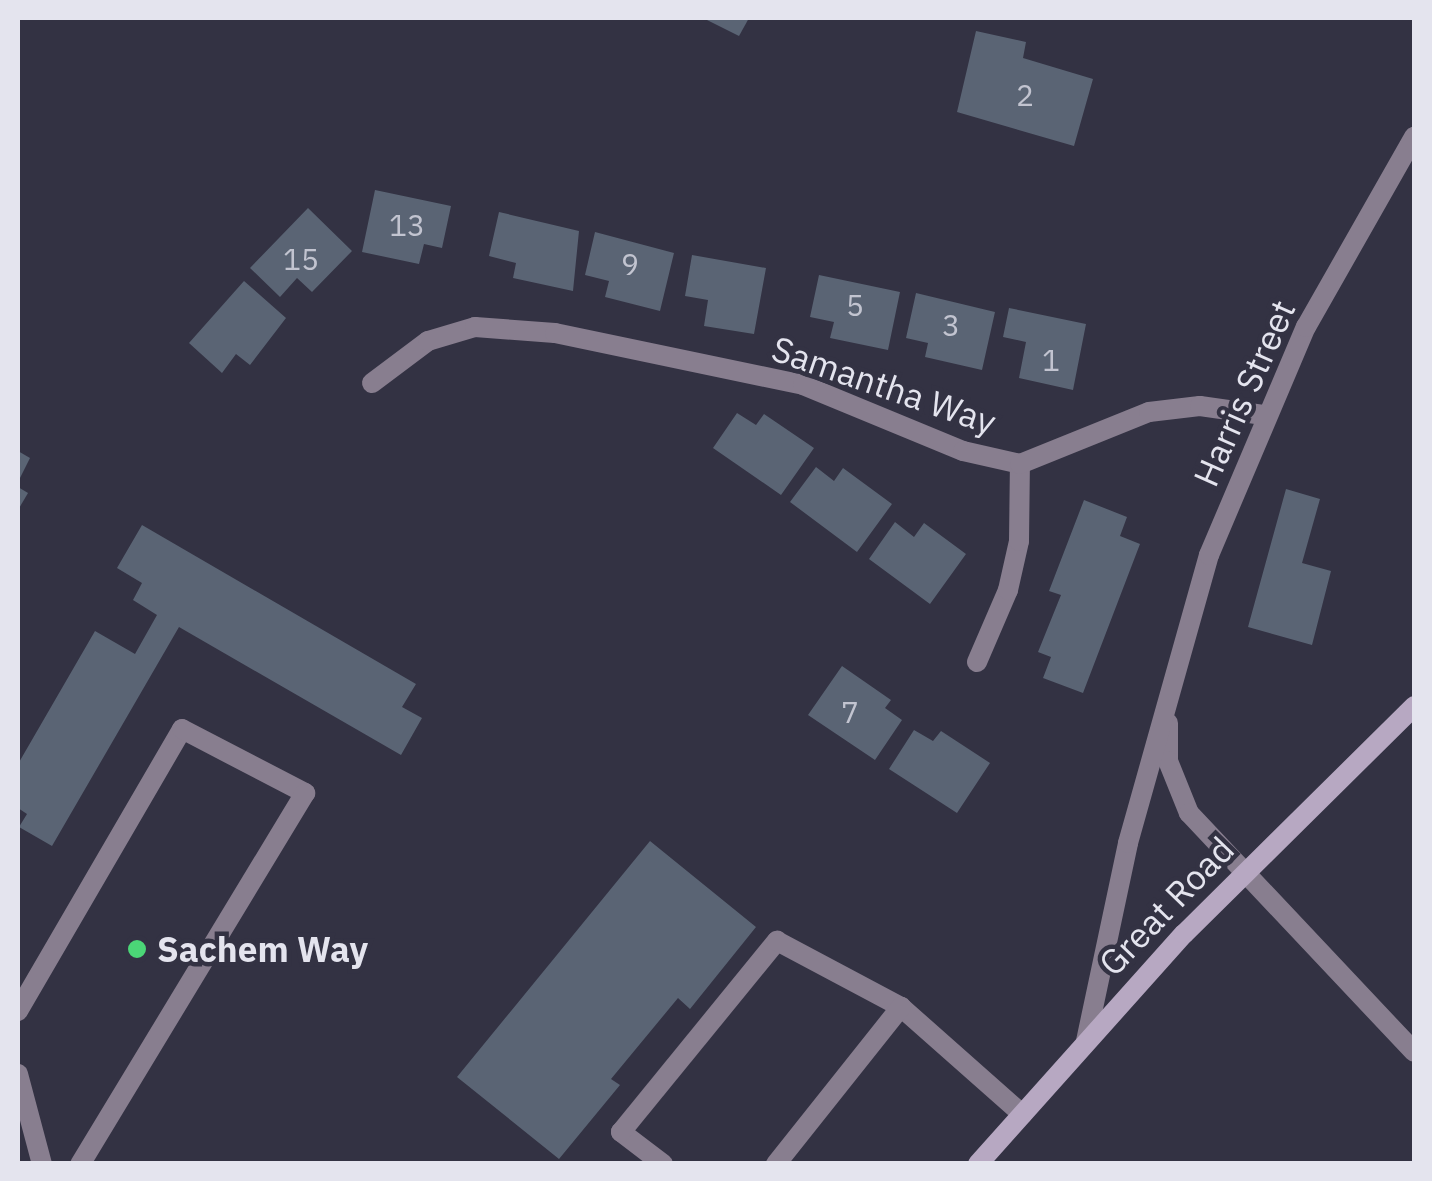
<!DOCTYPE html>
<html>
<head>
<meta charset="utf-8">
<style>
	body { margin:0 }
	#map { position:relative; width:1432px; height:1181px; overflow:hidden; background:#333243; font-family:"IBM Plex Sans",sans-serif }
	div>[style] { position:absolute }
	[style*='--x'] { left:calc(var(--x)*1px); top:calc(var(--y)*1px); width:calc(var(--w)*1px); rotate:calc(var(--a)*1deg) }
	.building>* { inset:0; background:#5a6474 }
	.lane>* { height:20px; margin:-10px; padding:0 10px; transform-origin:10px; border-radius:10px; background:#887e8f }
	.street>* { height:20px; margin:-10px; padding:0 10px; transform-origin:10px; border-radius:10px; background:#887e8f }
	.secondary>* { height:20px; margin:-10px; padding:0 10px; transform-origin:10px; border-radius:10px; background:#b7a8c2 }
	.dots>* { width:28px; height:28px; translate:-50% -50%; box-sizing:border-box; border:5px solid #333243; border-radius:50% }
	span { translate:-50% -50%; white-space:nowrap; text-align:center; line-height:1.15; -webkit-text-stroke:9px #333243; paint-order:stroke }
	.number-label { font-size:30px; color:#c2c4d0 }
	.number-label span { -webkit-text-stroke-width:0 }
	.street-label { font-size:35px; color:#e4e4ee }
	.poi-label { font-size:35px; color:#e4e4ee; font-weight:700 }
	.left { translate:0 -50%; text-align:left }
	.frame { position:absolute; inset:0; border:20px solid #e4e4ee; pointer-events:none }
</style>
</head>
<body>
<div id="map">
	<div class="building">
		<div style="clip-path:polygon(703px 18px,749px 18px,739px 36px)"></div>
		<div style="clip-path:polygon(976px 31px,1026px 42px,1023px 58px,1093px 79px,1074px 146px,957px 112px)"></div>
		<div style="clip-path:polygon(375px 190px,451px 206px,442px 248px,424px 244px,419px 264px,362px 252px)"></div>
		<div style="clip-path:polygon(308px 208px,352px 251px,312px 292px,297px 278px,280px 297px,250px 268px)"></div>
		<div style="clip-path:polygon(499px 212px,579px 231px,573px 291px,513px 278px,516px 263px,489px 256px)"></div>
		<div style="clip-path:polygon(595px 232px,674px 253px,660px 311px,605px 297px,609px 281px,585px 275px)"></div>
		<div style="clip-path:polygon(692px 255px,766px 268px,754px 334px,704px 326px,708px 300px,685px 296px)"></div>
		<div style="clip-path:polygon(819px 275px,900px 292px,888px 350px,830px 338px,834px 322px,810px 317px)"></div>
		<div style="clip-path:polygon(244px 281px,286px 318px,250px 365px,236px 354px,222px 373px,189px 343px)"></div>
		<div style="clip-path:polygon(916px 293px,995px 312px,982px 370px,925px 357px,928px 343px,906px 338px)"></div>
		<div style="clip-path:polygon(1009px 308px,1086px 324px,1073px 390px,1019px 378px,1026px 342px,1003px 337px)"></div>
		<div style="clip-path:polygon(737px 413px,756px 425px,764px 414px,814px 448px,781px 495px,713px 448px)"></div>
		<div style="clip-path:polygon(18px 451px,30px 458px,18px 482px)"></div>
		<div style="clip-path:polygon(816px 467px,834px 481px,843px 468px,892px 504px,857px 552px,790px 502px)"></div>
		<div style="clip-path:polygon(18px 487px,28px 493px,18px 510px)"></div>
		<div style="clip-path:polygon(1286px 489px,1320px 499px,1302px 563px,1331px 571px,1312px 645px,1248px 627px)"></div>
		<div style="clip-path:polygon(1084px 500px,1127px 517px,1120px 536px,1140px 544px,1083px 693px,1043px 678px,1051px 657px,1038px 652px,1061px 595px,1049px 591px)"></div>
		<div style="clip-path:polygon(895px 522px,914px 537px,924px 523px,966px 554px,930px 604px,869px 559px)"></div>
		<div style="clip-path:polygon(142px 525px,416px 684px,402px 707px,422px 718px,401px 755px,179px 627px,52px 846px,19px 827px,27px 814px,18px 808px,18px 764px,95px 631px,135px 654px,157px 615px,133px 600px,142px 583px,117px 568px)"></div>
		<div style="clip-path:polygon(842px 666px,891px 700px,885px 708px,902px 720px,875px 760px,808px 715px)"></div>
		<div style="clip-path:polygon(914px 730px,933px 741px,941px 731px,990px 763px,957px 813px,889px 769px)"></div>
		<div style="clip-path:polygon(650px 841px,756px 927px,690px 1009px,678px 998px,611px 1079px,620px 1085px,559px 1159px,457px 1077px)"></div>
	</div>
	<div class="lane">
		<div style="--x:977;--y:662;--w:78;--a:-66.7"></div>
		<div style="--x:1008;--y:590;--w:50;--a:-77.3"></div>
		<div style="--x:1019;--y:541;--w:77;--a:-89.3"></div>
		<div style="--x:18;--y:1011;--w:326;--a:-59.8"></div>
		<div style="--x:182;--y:729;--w:139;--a:27.5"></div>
		<div style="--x:305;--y:793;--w:434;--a:121.2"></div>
		<div style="--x:663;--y:1164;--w:53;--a:-142.7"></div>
		<div style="--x:621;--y:1132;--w:247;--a:-50.8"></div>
		<div style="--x:777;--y:941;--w:140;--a:28"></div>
		<div style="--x:901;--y:1007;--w:162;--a:41.5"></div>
		<div style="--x:776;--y:1164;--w:201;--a:-51.5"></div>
	</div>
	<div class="street">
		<div style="--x:372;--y:383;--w:70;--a:-36.9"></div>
		<div style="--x:428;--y:341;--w:49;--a:-16.6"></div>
		<div style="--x:475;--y:327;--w:80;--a:4.3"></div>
		<div style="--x:555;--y:333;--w:253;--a:11.8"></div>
		<div style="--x:803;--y:385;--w:173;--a:22.4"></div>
		<div style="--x:963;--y:451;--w:58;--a:12.8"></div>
		<div style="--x:1020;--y:464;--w:139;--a:-22"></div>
		<div style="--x:1149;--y:412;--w:51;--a:-6.7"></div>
		<div style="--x:1200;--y:406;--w:64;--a:8.1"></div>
		<div style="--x:1168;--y:723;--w:38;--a:90"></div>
		<div style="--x:1168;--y:761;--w:56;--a:68"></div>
		<div style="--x:1189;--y:813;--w:328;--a:46.7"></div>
		<div style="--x:1086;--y:1041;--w:202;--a:-78"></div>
		<div style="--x:1128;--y:843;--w:299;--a:-74.3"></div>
		<div style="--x:1209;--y:555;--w:248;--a:-67"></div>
		<div style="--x:1306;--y:327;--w:219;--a:-60.4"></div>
		<div style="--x:18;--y:1074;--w:93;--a:75.1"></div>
	</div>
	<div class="secondary">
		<div style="--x:978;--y:1164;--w:309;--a:-48.2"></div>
		<div style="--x:1184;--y:934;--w:324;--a:-44.7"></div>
	</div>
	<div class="dots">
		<div style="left:137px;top:949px;background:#4bd677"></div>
	</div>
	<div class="number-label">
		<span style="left:1025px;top:95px">2</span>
		<span style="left:407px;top:225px">13</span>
		<span style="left:301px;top:259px">15</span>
		<span style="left:630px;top:264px">9</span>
		<span style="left:855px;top:305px">5</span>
		<span style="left:951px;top:325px">3</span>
		<span style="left:1051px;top:360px">1</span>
		<span style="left:850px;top:712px">7</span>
	</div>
	<div class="street-label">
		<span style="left:884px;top:385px;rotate:19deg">Samantha Way</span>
		<span style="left:1244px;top:393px;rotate:-66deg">Harris Street</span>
		<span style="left:1166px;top:906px;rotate:-46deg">Great Road</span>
	</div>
	<div class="poi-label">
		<span class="left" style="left:157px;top:949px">Sachem Way</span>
	</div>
	<div class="frame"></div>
</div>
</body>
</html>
